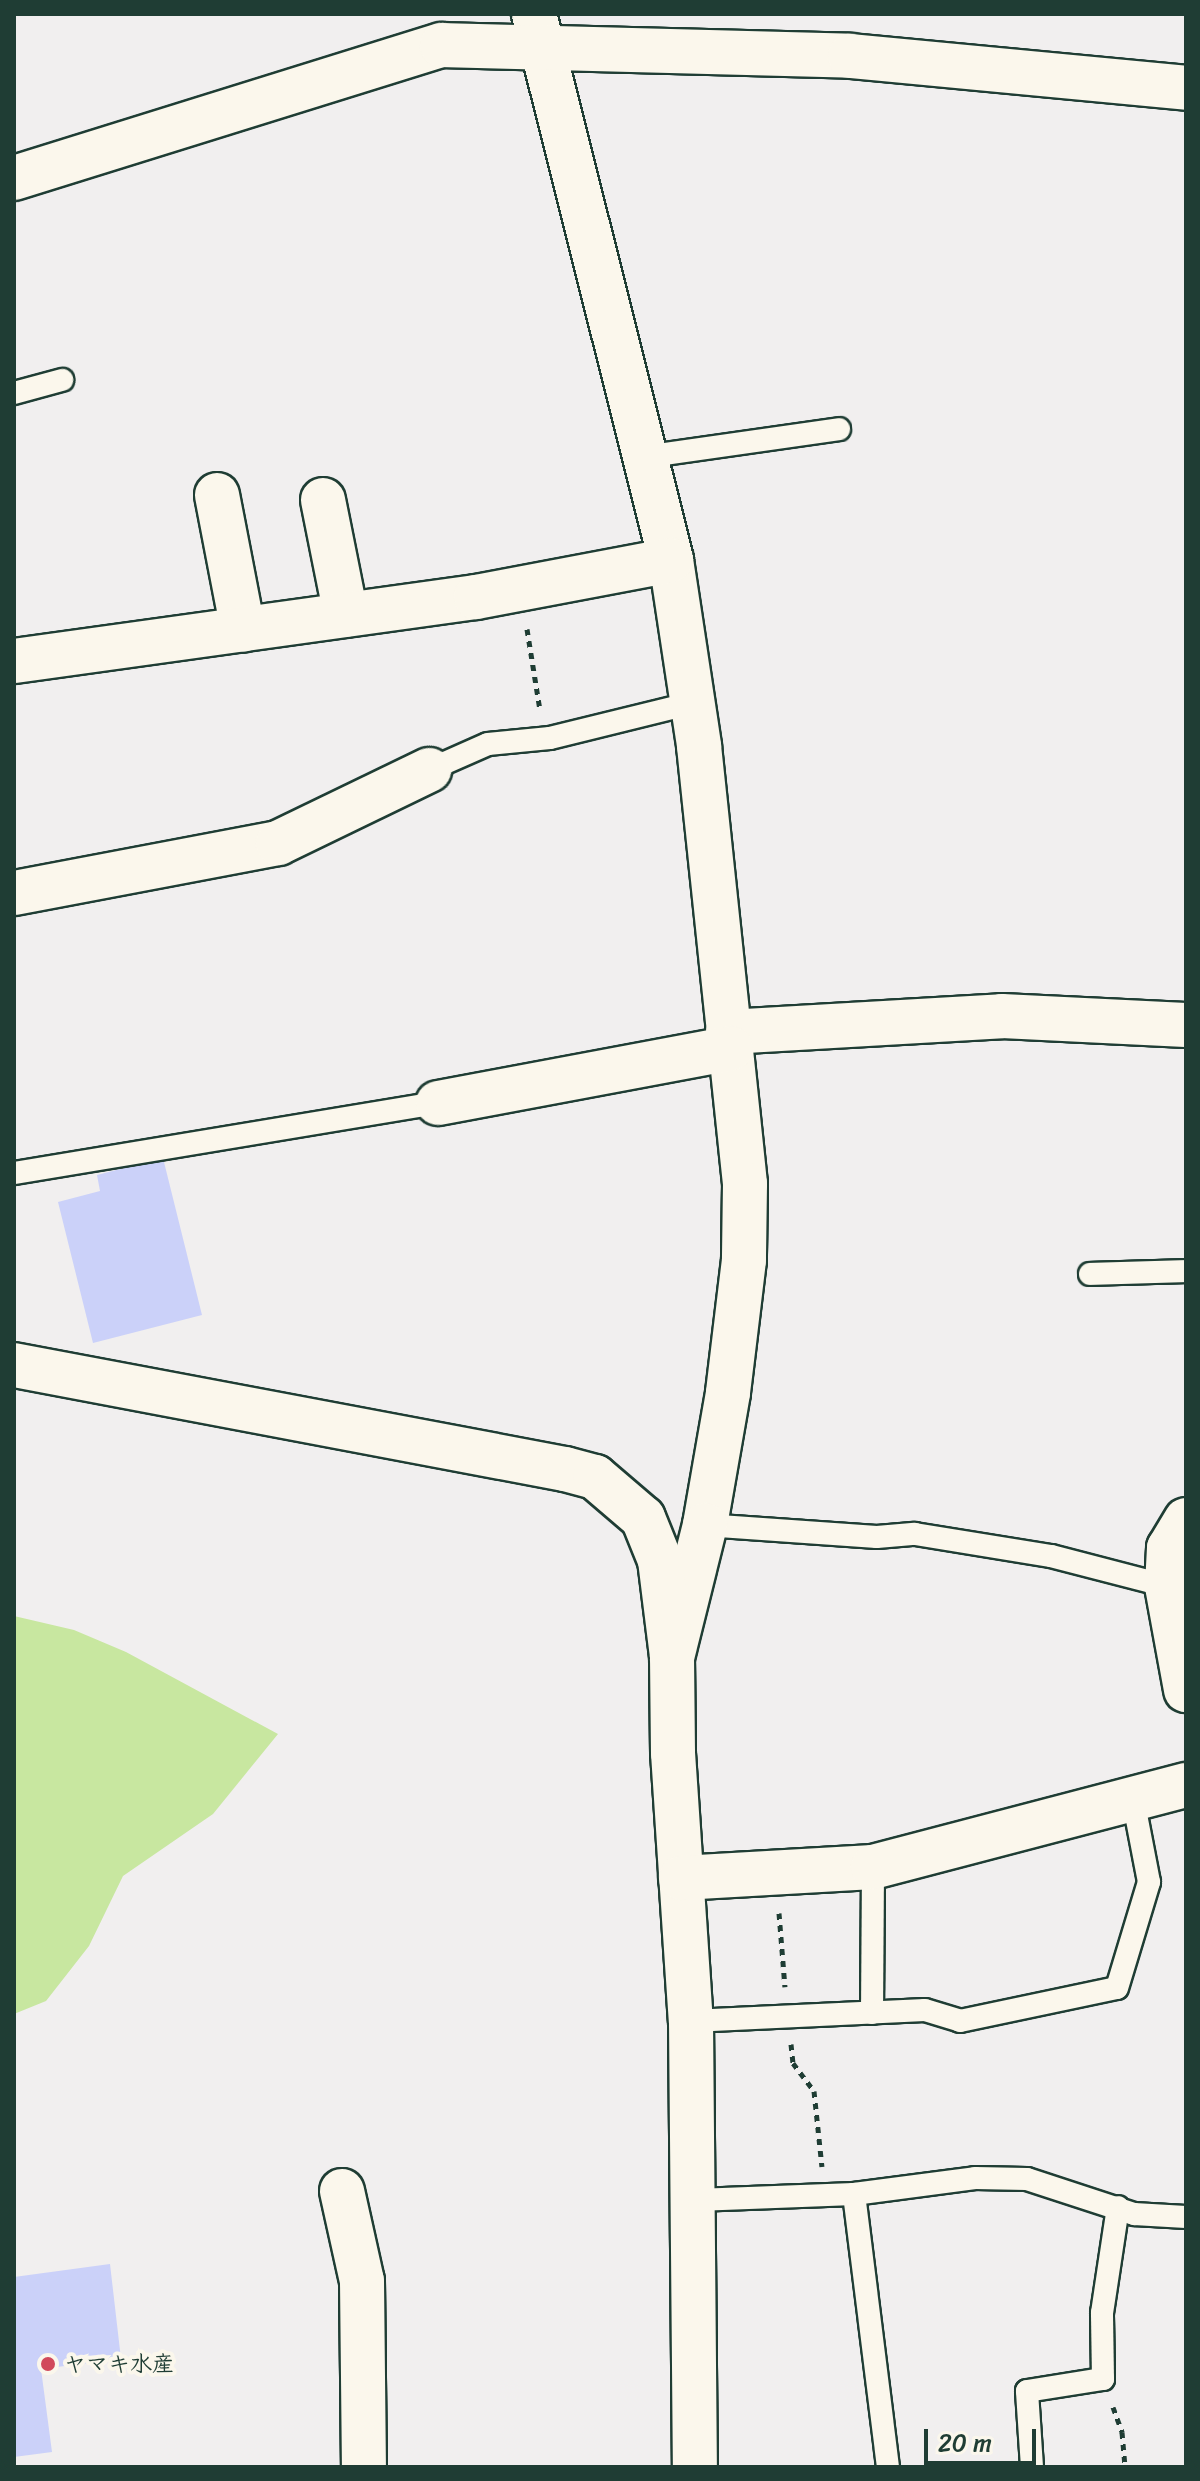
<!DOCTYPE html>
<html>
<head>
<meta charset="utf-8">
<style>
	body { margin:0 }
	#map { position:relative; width:1200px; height:2481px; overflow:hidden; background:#f1efef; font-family:Sriracha,"Klee One",sans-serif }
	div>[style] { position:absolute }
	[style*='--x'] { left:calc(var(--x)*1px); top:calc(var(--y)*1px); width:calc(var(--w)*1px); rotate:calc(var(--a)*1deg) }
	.green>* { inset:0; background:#c8e7a0 }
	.building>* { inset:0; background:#cbd1f9 }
	.path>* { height:5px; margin-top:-2.5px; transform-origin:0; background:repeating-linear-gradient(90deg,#1f3d34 0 6px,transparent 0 12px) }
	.roads { filter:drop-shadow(2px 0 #1f3d34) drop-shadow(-2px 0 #1f3d34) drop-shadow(0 2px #1f3d34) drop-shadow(0 -2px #1f3d34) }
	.lane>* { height:22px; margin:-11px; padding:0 11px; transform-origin:11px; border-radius:11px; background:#fbf7ec }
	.street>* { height:44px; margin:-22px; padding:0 22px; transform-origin:22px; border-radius:22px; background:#fbf7ec }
	.dots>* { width:22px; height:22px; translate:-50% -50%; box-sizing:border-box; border:4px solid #fbf7ec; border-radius:50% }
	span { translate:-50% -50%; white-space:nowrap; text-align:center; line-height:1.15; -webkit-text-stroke:8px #fbf7ec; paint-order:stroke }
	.poi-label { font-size:22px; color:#1f3d34; font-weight:700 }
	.left { translate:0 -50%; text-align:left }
	.frame { position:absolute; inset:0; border:16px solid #1f3d34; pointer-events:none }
	.scale { position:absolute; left:924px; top:2429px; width:112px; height:36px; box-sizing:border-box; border:4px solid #1f3d34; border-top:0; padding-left:10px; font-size:24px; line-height:28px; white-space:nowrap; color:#1f3d34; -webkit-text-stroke:6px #fbf7ec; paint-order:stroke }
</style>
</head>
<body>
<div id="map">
	<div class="green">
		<div style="clip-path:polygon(14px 1616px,74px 1630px,126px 1652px,278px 1734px,213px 1814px,123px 1876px,89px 1946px,46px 2001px,14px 2014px)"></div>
	</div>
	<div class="building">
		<div style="clip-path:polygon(163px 1158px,202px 1315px,93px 1343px,58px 1202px,100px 1191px,97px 1175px)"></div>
		<div style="clip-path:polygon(110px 2264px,121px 2359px,41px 2369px,52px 2452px,14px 2457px,14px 2277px)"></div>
	</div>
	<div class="path">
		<div style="--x:527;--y:629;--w:82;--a:80.9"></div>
		<div style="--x:779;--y:1913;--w:74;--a:85.4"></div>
		<div style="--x:791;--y:2044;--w:19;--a:84"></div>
		<div style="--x:793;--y:2063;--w:35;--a:53"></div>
		<div style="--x:814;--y:2091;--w:76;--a:84"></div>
		<div style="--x:1113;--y:2407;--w:27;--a:70"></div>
		<div style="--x:1122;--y:2432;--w:35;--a:85"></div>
	</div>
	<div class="roads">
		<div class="lane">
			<div style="--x:14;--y:393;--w:50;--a:-15.2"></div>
			<div style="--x:643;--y:457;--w:198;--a:-8.1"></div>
			<div style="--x:429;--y:770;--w:64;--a:-23.8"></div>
			<div style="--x:488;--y:744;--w:62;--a:-5.5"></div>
			<div style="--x:550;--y:738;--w:147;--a:-13.8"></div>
			<div style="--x:14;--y:1173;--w:430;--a:-9.4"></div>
			<div style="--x:1090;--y:1274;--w:96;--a:-1.8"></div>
			<div style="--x:705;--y:1525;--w:172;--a:4"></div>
			<div style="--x:877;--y:1537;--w:38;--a:-5"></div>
			<div style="--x:915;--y:1534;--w:138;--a:9.2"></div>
			<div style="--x:1051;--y:1556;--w:120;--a:14.5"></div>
			<div style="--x:872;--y:2013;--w:146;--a:-89.6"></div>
			<div style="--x:691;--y:2021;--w:234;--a:-2.7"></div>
			<div style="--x:925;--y:2010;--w:37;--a:17"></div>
			<div style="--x:960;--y:2021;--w:160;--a:-11.9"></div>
			<div style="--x:1117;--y:1988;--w:111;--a:-73.2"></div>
			<div style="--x:1149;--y:1882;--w:85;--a:-100.9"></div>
			<div style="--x:854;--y:2194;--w:275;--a:82.9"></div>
			<div style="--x:696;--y:2200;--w:158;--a:-2.2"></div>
			<div style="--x:854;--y:2194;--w:122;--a:-7.5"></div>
			<div style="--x:975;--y:2178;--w:52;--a:1.1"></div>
			<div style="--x:1027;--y:2179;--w:113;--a:18.1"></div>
			<div style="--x:1134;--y:2214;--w:52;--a:3.3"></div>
			<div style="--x:1032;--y:2467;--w:76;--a:-93.8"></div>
			<div style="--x:1027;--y:2391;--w:77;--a:-9"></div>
			<div style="--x:1103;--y:2379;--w:66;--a:-90.9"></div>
			<div style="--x:1102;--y:2313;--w:107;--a:-81.4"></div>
		</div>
		<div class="street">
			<div style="--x:534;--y:14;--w:563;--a:75.91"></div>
			<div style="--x:671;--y:560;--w:188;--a:81.4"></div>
			<div style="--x:699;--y:746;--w:440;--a:84"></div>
			<div style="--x:745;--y:1184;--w:76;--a:90.8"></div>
			<div style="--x:744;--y:1260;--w:134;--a:96.9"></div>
			<div style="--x:728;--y:1393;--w:134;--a:99.9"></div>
			<div style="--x:705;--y:1525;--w:136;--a:104"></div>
			<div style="--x:14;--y:178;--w:448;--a:-17.3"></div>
			<div style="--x:442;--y:45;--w:408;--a:1.5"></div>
			<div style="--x:850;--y:56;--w:338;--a:5.4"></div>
			<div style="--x:217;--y:495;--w:137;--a:79.1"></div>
			<div style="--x:323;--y:500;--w:117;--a:78.7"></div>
			<div style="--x:14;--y:661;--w:466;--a:-7.9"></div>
			<div style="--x:476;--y:597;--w:198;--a:-10.7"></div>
			<div style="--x:14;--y:893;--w:269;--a:-10.7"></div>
			<div style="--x:278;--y:843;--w:168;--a:-25.8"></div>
			<div style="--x:728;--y:1032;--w:274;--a:-3.3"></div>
			<div style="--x:1002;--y:1016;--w:184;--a:2.8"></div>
			<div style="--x:438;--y:1103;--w:298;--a:-10.6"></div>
			<div style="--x:14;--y:1365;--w:561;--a:10.69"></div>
			<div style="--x:565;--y:1469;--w:31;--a:15"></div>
			<div style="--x:595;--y:1477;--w:63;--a:40.5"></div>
			<div style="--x:643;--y:1518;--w:45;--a:68"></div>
			<div style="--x:660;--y:1560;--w:98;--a:82.9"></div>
			<div style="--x:672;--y:1657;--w:96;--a:89.4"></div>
			<div style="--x:673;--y:1753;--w:269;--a:86.2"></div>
			<div style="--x:691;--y:2021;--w:446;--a:89.5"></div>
			<div style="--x:1186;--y:1520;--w:33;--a:121"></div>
			<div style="--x:1169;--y:1548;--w:38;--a:93"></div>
			<div style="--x:1167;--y:1586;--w:106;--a:79.6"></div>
			<div style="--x:681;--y:1878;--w:192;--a:-3.3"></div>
			<div style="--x:873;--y:1867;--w:324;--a:-14.7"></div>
			<div style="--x:342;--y:2191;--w:92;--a:77.5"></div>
			<div style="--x:362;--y:2281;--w:186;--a:89.4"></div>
		</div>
	</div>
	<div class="dots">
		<div style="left:48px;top:2364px;background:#d1495b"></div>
	</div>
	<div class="poi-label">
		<span class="left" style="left:64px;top:2364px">ヤマキ水産</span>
	</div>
	<div class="frame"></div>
	<div class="scale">20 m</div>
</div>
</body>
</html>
